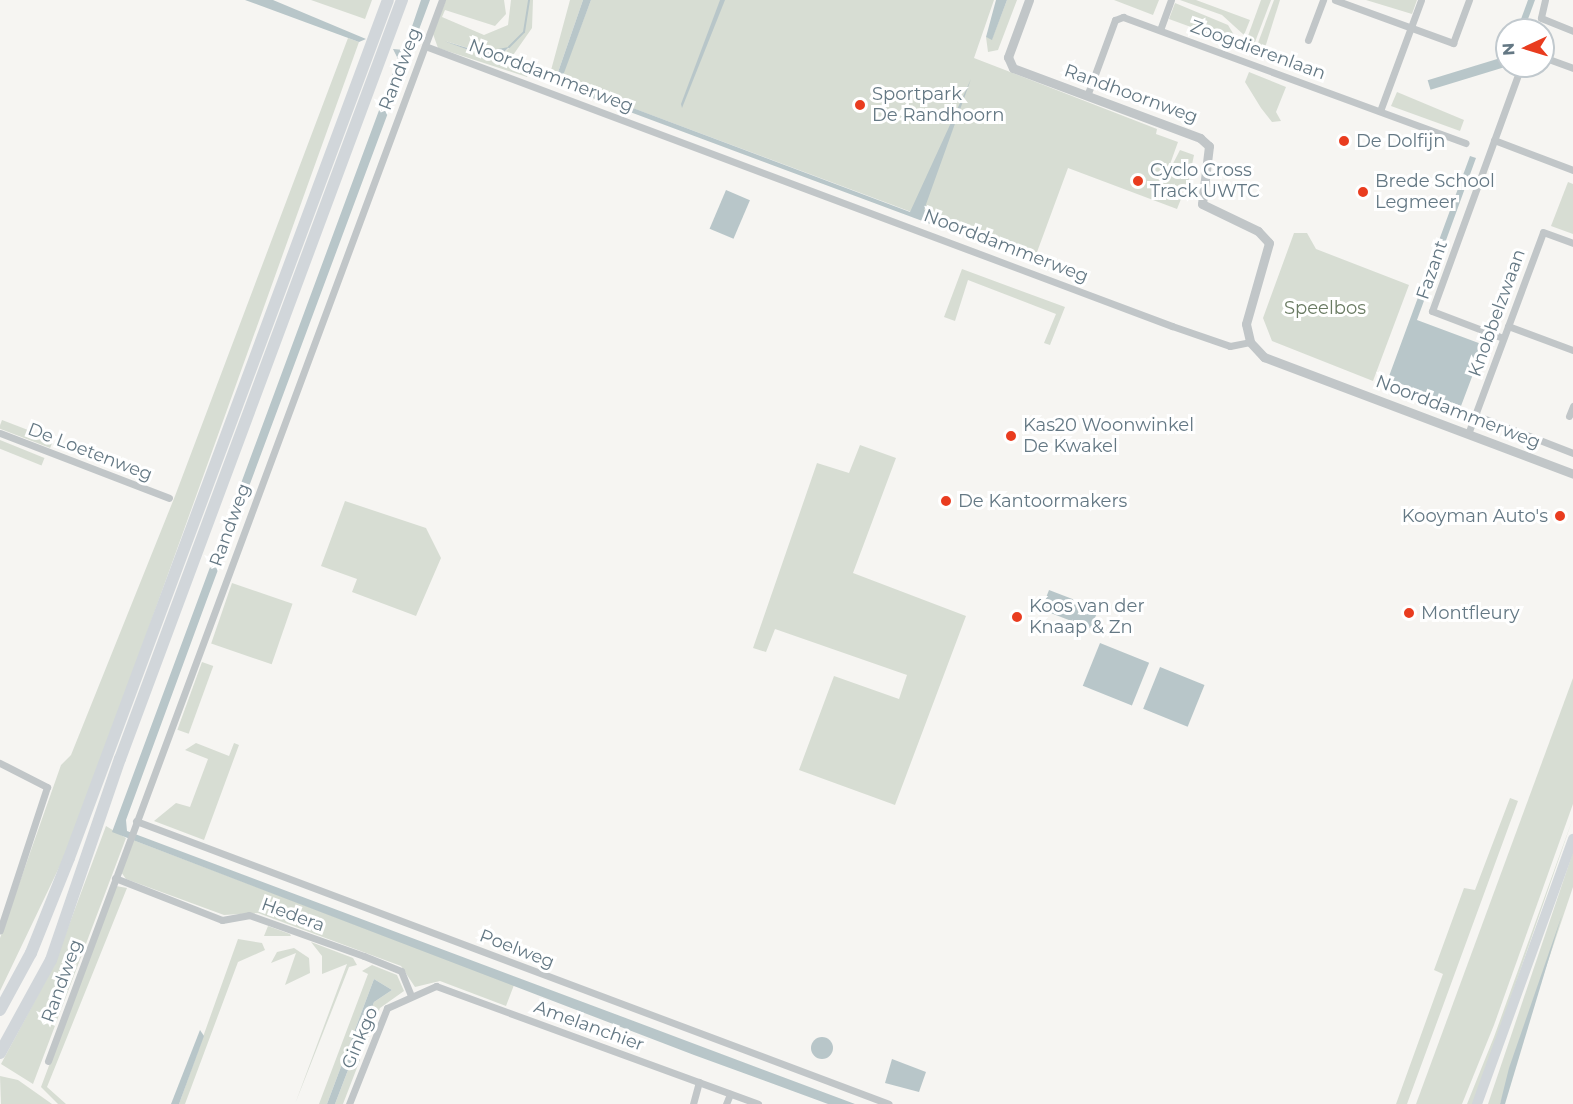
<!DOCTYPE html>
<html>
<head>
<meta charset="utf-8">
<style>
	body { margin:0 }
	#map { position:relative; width:1573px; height:1104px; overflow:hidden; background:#f6f5f2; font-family:Montserrat,sans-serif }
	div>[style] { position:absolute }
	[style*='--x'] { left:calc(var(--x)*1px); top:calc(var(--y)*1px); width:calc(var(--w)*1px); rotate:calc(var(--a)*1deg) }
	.green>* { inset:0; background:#d7ddd3; transform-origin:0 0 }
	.water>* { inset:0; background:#b8c6c9; transform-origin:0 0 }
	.round { border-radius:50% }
	.stream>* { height:2px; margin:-1px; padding:0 1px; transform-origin:1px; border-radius:1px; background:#b8c6c9 }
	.minor>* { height:7px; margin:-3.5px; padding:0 3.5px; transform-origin:3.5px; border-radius:3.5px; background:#c1c6c8 }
	.tertiary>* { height:9px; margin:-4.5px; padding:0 4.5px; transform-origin:4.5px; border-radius:4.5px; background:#c1c6c8 }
	.secondary>* { height:10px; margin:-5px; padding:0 5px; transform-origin:5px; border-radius:5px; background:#d1d6da }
	.trunk>* { height:12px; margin:-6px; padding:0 6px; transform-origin:6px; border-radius:6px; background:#d1d6da }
	.dots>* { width:16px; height:16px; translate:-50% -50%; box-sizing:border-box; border:3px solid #fff; border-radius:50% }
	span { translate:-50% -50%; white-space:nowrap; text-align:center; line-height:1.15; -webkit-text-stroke:6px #fff; paint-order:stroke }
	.street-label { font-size:18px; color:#647884 }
	.poi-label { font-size:18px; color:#647884 }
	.left { translate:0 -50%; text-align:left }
	.right { translate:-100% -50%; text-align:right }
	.park-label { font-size:18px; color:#6a7b63 }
	.north { position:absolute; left:1495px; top:18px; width:60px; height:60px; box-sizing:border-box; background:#fff; border:2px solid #c1c9ce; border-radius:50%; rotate:266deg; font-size:16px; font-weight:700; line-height:24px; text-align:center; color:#647884 }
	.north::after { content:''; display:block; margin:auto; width:21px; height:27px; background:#e93c1f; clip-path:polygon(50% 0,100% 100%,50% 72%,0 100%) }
</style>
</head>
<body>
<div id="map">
	<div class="green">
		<div style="clip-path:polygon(311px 0,372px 0,365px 19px)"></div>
		<div style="clip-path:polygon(evenodd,446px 0,504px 0,506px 14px,495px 26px,445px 10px,442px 17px,484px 35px,508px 25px,511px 0,533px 0,532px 28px,511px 58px,532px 65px,527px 77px,438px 48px,433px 34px,446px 0,445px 41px,481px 52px,509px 48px,500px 56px,502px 62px,525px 71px,445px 41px)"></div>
		<div style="clip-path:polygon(570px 0,583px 0,555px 81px,538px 72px,550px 74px)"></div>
		<div style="clip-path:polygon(591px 0,994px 0,974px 58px,1157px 129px,1156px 134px,1178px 142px,1164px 181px,1180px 150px,1194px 155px,1189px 179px,1177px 209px,1068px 168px,1033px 263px,1022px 259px,1024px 254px,560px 81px)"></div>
		<div style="clip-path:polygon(1007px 0,1017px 0,998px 50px,988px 52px,986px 37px,992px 39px)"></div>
		<div style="clip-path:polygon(1114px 0,1159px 0,1153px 15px)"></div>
		<div style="clip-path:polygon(1180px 0,1196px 0,1250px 20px,1244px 35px,1222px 15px)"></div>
		<div style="clip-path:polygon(1261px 0,1271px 0,1252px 50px,1244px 47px)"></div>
		<div style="clip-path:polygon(1274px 0,1280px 0,1263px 54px,1255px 51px)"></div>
		<div style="clip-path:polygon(1366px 0,1417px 0,1412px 14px)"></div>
		<div style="clip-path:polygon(1175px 3px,1228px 25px,1240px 45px,1169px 19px)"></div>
		<div style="clip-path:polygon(348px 38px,359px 42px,129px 683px,66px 853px,0 991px,0 938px,61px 765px,71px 755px,175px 496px)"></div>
		<div style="clip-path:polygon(1249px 72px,1286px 87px,1276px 112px,1281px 121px,1272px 122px,1261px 108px,1245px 82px)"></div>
		<div style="clip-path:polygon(1397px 92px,1464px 120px,1460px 131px,1391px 106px)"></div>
		<div style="clip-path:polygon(1568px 182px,1573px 184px,1573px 234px,1551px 226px)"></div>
		<div style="clip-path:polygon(1294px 233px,1307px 233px,1316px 249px,1409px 285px,1373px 381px,1272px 341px,1263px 318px)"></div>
		<div style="clip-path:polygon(962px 269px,1065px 307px,1050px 345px,1044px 343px,1056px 314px,968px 280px,955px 321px,944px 317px)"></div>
		<div style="left:2px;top:420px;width:55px;height:9px;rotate:21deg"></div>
		<div style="left:0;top:440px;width:48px;height:8px;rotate:22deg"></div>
		<div style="clip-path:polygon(860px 445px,896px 458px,853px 573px,966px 616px,895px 805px,799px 770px,834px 676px,899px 699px,907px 675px,775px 629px,766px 652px,753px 648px,817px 463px,849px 473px)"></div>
		<div style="clip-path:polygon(345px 501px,426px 528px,441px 558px,416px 616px,352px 592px,357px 579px,321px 566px)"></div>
		<div style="left:232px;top:583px;width:64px;height:64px;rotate:19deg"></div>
		<div style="left:202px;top:662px;width:12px;height:72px;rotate:20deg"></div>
		<div style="clip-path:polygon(1573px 678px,1573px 804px,1494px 1025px,1462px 1104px,1416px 1104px)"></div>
		<div style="clip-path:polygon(196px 743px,229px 756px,234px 743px,239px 745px,204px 840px,154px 821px,176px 803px,190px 807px,208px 759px,185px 750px)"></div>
		<div style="clip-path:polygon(1510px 798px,1518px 801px,1407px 1104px,1396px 1104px,1443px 974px,1434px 970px,1464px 888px,1475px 890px)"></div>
		<div style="clip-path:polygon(1573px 818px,1474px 1104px,1467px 1104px,1494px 1037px)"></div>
		<div style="clip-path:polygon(106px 826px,126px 838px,33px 1084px,1px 1064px,54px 965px)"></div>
		<div style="clip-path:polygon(133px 840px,514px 985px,506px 1006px,440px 981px,415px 987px,401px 966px,258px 913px,224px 915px,126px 879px,121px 872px)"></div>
		<div style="clip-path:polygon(1573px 852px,1573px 887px,1500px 1104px,1488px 1104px)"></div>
		<div style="clip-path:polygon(116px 886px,127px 888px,47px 1087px,66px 1104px,58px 1104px,41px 1087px)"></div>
		<div style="clip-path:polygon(268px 926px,290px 934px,291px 936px,264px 936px)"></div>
		<div style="clip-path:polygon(238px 939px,262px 943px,265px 950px,238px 962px,185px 1104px,179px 1104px)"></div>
		<div style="clip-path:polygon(311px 942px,353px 958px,357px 965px,349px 967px,295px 1104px,347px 964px,322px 974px,322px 956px)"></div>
		<div style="clip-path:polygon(294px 948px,309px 958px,310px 973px,285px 985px,296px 953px,271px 963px,277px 952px)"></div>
		<div style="clip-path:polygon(372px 965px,397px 975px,404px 991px,380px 1008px,343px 1104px,335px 1104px,374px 1002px,392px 990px,374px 979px,327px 1104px,319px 1104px,368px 974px,362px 971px)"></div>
		<div style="clip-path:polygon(0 1076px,18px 1080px,52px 1104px,1px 1104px)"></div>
	</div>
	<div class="water">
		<div style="clip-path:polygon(245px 0,273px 0,366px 39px,359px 42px)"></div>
		<div style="clip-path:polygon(421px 0,430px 0,206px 602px,126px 820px,127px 831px,855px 1104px,828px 1104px,694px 1055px,112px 832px,398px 59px,393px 49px,404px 50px)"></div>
		<div style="clip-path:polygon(583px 0,591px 0,561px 81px,910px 212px,971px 79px,924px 210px,1020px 251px,1019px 257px,539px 78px,555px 81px)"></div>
		<div style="clip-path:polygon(720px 0,725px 0,682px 108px,681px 104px)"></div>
		<div style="clip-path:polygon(996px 0,1007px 0,992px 40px,986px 37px)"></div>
		<div style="clip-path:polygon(1528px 0,1535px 0,1524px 30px,1517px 30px)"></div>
		<div style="clip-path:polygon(444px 41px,481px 52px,509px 47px,500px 56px,502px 62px,526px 71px)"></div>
		<div style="left:1507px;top:56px;width:10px;height:83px;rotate:73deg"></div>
		<div style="clip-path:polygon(1470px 156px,1476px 158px,1417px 320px,1484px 345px,1461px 406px,1388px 379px)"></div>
		<div style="left:726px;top:190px;width:26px;height:42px;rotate:23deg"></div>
		<div style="left:1049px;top:590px;width:53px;height:21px;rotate:21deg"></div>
		<div style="left:1100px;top:643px;width:53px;height:46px;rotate:22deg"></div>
		<div style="left:1160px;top:667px;width:48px;height:45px;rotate:22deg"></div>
		<div style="clip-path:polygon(1562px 915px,1505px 1104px,1500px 1104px,1509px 1068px)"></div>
		<div style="clip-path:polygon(374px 979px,392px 990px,374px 1002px,335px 1104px,327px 1104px)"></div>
		<div style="clip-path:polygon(200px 1030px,204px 1036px,179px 1104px,171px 1104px)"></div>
		<div class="round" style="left:811px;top:1037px;width:22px;height:22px"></div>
		<div style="clip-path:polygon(892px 1059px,926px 1072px,919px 1092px,885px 1083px)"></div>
	</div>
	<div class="stream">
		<div style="--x:509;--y:47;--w:21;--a:-45"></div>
		<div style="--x:524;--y:32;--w:32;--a:-81"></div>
	</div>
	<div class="minor">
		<div style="--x:1335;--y:0;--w:126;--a:20"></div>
		<div style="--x:1453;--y:43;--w:46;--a:-69.6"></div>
		<div style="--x:1545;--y:0;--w:18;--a:103"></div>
		<div style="--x:1541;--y:18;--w:35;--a:22"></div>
		<div style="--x:1160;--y:30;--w:32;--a:-70"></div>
		<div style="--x:1308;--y:40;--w:43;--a:-69.4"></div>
		<div style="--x:425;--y:46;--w:798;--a:20.55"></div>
		<div style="--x:1172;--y:326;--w:61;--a:19"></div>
		<div style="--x:1230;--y:346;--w:20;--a:-11"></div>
		<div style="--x:1543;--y:57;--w:32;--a:20"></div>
		<div style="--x:1087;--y:96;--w:81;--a:-69.8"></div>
		<div style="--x:1115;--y:20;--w:9;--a:-21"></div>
		<div style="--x:1123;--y:17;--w:365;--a:20.2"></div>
		<div style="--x:1380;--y:111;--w:118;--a:-69.7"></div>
		<div style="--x:1494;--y:140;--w:85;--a:20.8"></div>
		<div style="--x:1508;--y:326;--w:69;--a:20.3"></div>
		<div style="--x:1503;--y:338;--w:76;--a:-159.2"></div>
		<div style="--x:1432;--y:311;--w:261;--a:-70"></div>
		<div style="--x:1475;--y:415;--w:105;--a:21.2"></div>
		<div style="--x:1569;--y:416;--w:11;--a:-68"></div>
		<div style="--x:0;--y:433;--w:181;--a:21"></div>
		<div style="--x:1468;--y:434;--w:215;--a:-69.6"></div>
		<div style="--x:1543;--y:232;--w:32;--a:20"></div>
		<div style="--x:0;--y:763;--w:53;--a:27.1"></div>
		<div style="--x:47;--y:787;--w:151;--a:108.2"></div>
		<div style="--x:136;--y:821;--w:804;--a:20.6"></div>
		<div style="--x:115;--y:878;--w:115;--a:21.4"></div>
		<div style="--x:222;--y:920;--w:27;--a:-10"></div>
		<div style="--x:249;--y:915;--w:122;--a:19.6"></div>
		<div style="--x:364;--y:956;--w:40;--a:22"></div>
		<div style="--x:401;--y:971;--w:27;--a:68"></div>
		<div style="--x:48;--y:1061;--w:1132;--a:-69.63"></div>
		<div style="--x:349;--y:1104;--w:103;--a:-68.4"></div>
		<div style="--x:387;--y:1008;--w:54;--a:-24.2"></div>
		<div style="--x:436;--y:986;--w:343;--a:20.1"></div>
		<div style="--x:693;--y:1104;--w:23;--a:-75"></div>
		<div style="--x:726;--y:1104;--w:11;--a:-68"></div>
	</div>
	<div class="tertiary">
		<div style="--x:1029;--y:0;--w:61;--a:110.2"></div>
		<div style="--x:1008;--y:57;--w:12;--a:66"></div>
		<div style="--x:1013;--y:68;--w:200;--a:20.5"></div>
		<div style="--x:1200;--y:138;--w:12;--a:42"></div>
		<div style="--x:1209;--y:146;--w:58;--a:96.9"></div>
		<div style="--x:1202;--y:204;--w:62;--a:25.7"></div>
		<div style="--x:1258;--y:231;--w:16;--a:47"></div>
		<div style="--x:1269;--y:243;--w:84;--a:105.9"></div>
		<div style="--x:1246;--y:324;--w:18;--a:77"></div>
		<div style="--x:1250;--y:342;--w:21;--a:47"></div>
		<div style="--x:1264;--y:357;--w:330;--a:20.7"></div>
	</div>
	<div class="secondary">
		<div style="--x:1477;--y:1104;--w:282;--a:-70.1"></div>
	</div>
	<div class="trunk">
		<div style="--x:0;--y:1010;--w:65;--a:-61.5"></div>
		<div style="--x:31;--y:953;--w:102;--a:-68.2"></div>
		<div style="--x:69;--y:858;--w:915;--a:-69.61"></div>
		<div style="--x:0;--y:1053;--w:106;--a:-61.3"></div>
		<div style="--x:51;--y:960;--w:213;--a:-71.1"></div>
		<div style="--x:120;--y:759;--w:810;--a:-69.62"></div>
	</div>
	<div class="dots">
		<div style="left:860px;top:105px;background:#e93c1f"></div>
		<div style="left:1344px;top:141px;background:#e93c1f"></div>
		<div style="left:1138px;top:181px;background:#e93c1f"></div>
		<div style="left:1363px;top:192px;background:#e93c1f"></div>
		<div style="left:1011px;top:436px;background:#e93c1f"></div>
		<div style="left:946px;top:501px;background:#e93c1f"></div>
		<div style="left:1560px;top:516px;background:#e93c1f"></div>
		<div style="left:1409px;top:613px;background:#e93c1f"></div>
		<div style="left:1017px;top:617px;background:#e93c1f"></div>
	</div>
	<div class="street-label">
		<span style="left:1258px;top:50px;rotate:20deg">Zoogdierenlaan</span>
		<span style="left:400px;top:69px;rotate:-69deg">Randweg</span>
		<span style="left:551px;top:76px;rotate:21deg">Noorddammerweg</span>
		<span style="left:1131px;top:94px;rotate:20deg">Randhoornweg</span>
		<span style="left:1006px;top:246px;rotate:21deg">Noorddammerweg</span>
		<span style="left:1432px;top:270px;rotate:-71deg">Fazant</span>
		<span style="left:1497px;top:313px;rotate:-70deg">Knobbelzwaan</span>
		<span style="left:1458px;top:412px;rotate:21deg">Noorddammerweg</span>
		<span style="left:90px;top:452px;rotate:21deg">De Loetenweg</span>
		<span style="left:230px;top:525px;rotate:-70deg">Randweg</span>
		<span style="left:293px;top:915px;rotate:20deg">Hedera</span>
		<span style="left:517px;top:949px;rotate:21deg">Poelweg</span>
		<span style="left:62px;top:981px;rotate:-70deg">Randweg</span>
		<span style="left:589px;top:1026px;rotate:20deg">Amelanchier</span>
		<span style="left:360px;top:1038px;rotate:-67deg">Ginkgo</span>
	</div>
	<div class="poi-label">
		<span class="left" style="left:872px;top:105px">Sportpark<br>De Randhoorn</span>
		<span class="left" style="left:1356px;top:141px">De Dolfijn</span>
		<span class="left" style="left:1150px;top:181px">Cyclo Cross<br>Track UWTC</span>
		<span class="left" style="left:1375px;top:192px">Brede School<br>Legmeer</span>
		<span class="left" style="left:1023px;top:436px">Kas20 Woonwinkel<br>De Kwakel</span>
		<span class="left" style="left:958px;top:501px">De Kantoormakers</span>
		<span class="right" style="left:1548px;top:516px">Kooyman Auto's</span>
		<span class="left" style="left:1029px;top:617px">Koos van der<br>Knaap &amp; Zn</span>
		<span class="left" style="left:1421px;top:613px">Montfleury</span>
	</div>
	<div class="park-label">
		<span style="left:1325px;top:308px">Speelbos</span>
	</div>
	<div class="north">N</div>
</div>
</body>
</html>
